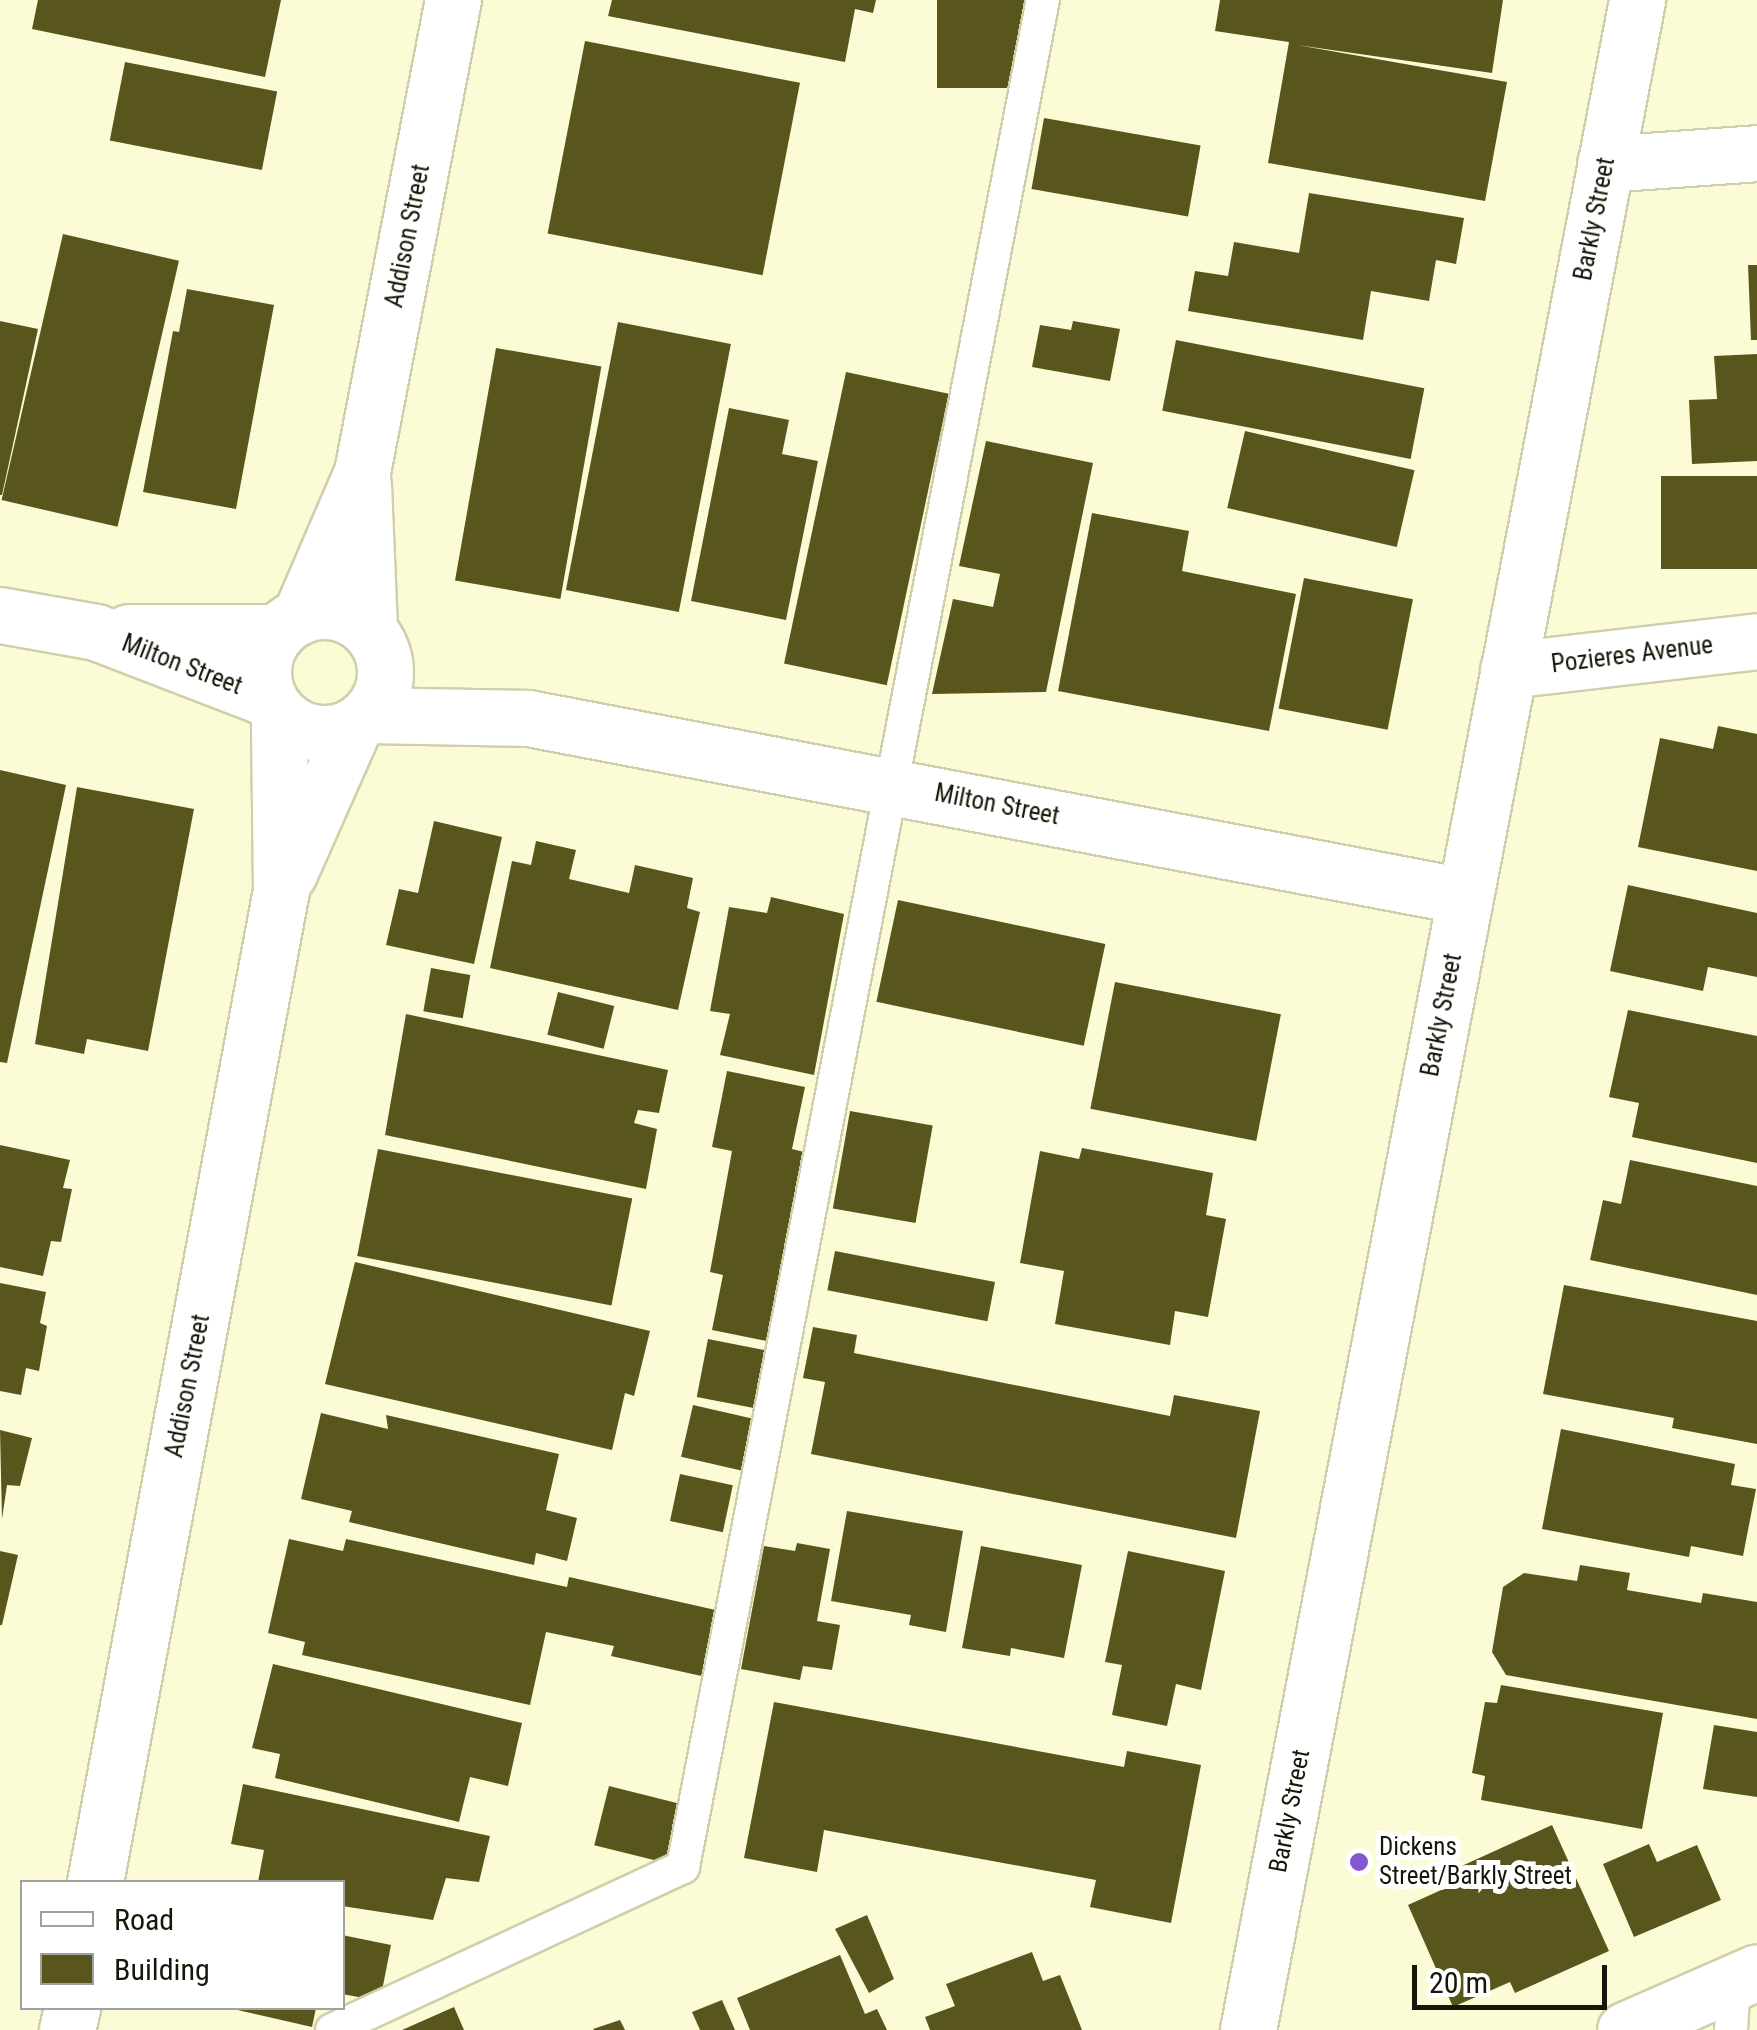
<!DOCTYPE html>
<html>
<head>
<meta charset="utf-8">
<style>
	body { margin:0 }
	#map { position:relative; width:1757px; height:2030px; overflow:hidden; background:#fbfbd5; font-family:"Roboto Condensed",sans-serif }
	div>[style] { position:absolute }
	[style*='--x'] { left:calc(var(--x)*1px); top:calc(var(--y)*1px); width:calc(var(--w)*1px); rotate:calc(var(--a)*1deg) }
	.building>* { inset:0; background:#59561d; transform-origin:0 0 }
	.roads { filter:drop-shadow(2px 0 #d0cfab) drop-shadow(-2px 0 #d0cfab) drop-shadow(0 2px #d0cfab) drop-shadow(0 -2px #d0cfab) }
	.service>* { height:32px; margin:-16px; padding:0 16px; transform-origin:16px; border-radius:16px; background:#fff }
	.minor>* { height:55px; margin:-27.5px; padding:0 27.5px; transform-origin:27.5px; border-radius:27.5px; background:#fff }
	.minor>.ring { margin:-27.5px; padding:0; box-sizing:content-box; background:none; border:55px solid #fff; border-radius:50% }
	.secondary>* { height:55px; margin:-27.5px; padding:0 27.5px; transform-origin:27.5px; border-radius:27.5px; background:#fff }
	.dots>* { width:28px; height:28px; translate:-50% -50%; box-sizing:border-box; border:5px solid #fff; border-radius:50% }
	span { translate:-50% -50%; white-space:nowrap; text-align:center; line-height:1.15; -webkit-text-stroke:10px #fff; paint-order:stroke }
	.street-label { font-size:25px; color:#171709 }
	.poi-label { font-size:25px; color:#171709 }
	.left { translate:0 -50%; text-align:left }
	.legend { position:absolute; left:20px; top:1880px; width:325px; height:130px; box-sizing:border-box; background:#fff; border:2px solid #a2a29d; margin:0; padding:12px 18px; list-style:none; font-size:30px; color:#171709 }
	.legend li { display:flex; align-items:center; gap:20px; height:50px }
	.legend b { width:50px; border:2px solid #a2a29d }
	.scale { position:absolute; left:1412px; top:1965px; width:195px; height:45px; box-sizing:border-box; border:5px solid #171709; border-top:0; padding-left:12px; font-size:30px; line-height:35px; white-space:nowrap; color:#171709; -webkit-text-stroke:8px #fff; paint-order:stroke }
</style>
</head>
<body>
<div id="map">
	<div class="building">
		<div style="clip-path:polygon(38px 0,281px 0,265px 77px,32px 29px)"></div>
		<div style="clip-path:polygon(612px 0,876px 0,873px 13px,855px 9px,845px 62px,608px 16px)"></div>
		<div style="left:937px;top:0;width:87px;height:88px"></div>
		<div style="clip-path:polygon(1220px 0,1503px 0,1492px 73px,1297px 45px,1507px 82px,1485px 201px,1268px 163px,1289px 42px,1215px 31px)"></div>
		<div style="left:585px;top:41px;width:219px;height:196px;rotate:11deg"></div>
		<div style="left:125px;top:62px;width:155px;height:80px;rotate:11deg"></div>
		<div style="left:1044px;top:118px;width:159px;height:72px;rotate:10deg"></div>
		<div style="clip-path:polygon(1309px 193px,1464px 218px,1456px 264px,1436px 260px,1429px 301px,1371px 291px,1363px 340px,1188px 311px,1195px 271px,1228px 276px,1234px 242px,1299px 253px)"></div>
		<div style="left:63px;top:234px;width:119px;height:273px;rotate:13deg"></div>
		<div style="clip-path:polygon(1748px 265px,1757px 265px,1757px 340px,1751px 340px)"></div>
		<div style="clip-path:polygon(187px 289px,274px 305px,236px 509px,143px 492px,173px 331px,179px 332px)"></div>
		<div style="clip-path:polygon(0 321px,38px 329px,2px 495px,0 495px)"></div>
		<div style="clip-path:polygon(1073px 321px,1120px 329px,1110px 381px,1032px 367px,1040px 325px,1071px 330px)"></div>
		<div style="left:618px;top:322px;width:115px;height:273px;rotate:11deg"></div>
		<div style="left:1176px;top:340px;width:253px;height:72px;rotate:11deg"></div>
		<div style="left:496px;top:348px;width:107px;height:236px;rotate:10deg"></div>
		<div style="clip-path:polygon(1757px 354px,1757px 461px,1692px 464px,1689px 400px,1717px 399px,1714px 356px)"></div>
		<div style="left:846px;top:372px;width:105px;height:298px;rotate:12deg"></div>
		<div style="clip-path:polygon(729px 408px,789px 420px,782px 454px,818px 461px,786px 620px,691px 601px)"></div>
		<div style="left:1245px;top:431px;width:174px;height:79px;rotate:13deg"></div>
		<div style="clip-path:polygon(986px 441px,1093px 463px,1046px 692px,932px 694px,953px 599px,993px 607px,1000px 574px,959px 566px)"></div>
		<div style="left:1757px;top:476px;width:93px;height:96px;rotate:90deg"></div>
		<div style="clip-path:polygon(1092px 513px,1189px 531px,1182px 571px,1296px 594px,1269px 731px,1058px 691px)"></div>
		<div style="left:1304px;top:578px;width:111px;height:133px;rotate:11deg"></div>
		<div style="clip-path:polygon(1718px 726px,1757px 734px,1757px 871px,1638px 847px,1660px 738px,1713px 749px)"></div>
		<div style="clip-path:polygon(0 770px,66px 785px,7px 1063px,0 1062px)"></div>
		<div style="clip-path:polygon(77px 787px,194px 809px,148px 1051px,87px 1039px,84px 1054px,35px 1044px)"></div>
		<div style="clip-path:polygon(434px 821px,502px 837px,474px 964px,386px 945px,399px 889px,418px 893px)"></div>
		<div style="clip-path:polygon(536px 841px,576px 850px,569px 879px,629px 893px,635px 865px,693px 878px,687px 908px,700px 912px,678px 1010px,490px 968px,512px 861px,531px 865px)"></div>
		<div style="clip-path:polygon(1628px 885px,1757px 913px,1757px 977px,1708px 967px,1703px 991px,1610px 971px)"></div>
		<div style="clip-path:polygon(771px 897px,844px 914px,814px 1075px,720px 1055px,730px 1014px,710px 1011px,729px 907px,767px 913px)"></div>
		<div style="left:898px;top:900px;width:212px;height:104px;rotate:12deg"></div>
		<div style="left:431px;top:968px;width:40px;height:44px;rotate:10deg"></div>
		<div style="left:1115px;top:982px;width:169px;height:129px;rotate:11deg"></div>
		<div style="left:558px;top:992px;width:58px;height:44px;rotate:14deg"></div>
		<div style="clip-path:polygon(1628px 1010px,1757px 1036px,1757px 1163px,1632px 1137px,1639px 1103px,1609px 1097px)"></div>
		<div style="clip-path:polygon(406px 1014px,668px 1070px,659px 1113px,638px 1110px,634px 1123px,657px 1129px,646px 1189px,385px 1135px)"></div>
		<div style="clip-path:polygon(727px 1071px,805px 1087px,792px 1149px,804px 1152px,767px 1341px,712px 1330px,723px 1275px,710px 1272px,732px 1151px,712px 1147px)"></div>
		<div style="left:850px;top:1111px;width:84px;height:99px;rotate:10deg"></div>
		<div style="clip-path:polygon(0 1145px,70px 1160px,63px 1188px,72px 1189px,61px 1242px,51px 1241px,43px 1276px,0 1267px)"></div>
		<div style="clip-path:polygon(1082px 1148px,1213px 1173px,1206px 1215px,1226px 1219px,1208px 1317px,1175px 1311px,1170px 1345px,1055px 1324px,1064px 1271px,1020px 1263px,1040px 1151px,1079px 1159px)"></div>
		<div style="left:378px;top:1149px;width:259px;height:109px;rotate:11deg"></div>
		<div style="clip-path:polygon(1630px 1160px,1757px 1186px,1757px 1295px,1590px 1260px,1603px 1200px,1621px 1204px)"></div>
		<div style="left:835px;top:1251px;width:163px;height:40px;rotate:11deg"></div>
		<div style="clip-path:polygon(355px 1262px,650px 1331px,634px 1396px,625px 1393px,612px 1450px,325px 1384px)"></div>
		<div style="clip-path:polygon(0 1283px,46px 1292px,40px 1323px,47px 1326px,39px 1371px,26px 1368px,21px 1395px,0 1391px)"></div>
		<div style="clip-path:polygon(1564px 1285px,1757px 1321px,1757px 1444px,1672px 1428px,1674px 1418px,1543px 1394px)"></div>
		<div style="clip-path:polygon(813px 1327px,857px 1335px,854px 1353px,1170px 1416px,1174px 1395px,1260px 1411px,1236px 1538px,811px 1454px,825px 1382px,803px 1378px)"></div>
		<div style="left:708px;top:1339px;width:62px;height:59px;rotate:11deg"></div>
		<div style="left:693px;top:1405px;width:65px;height:53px;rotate:13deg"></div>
		<div style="clip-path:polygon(321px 1413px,388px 1429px,386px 1415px,559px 1454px,546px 1510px,577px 1518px,567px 1561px,536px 1553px,534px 1565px,349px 1522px,352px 1511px,301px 1499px)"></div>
		<div style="clip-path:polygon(1561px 1429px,1735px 1464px,1731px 1485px,1756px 1489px,1743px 1556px,1691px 1546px,1689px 1557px,1542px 1529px)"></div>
		<div style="clip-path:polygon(0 1430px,32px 1438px,20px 1486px,7px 1485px,2px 1519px)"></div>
		<div style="left:680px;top:1474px;width:54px;height:48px;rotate:12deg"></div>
		<div style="clip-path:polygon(847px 1511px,963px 1531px,946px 1632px,909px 1625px,911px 1615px,831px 1601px)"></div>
		<div style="clip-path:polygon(289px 1539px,343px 1551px,346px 1539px,567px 1587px,569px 1577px,720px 1611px,706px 1677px,611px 1656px,614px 1646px,546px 1632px,530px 1705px,302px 1655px,305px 1642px,268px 1633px)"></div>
		<div style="clip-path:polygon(797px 1543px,830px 1549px,817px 1621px,840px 1625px,832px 1670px,803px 1666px,800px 1680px,741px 1669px,764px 1546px,795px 1551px)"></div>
		<div style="clip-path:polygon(981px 1546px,1082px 1565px,1064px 1658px,1011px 1648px,1010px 1656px,962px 1648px)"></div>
		<div style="clip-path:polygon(0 1551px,18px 1555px,2px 1625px,0 1625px)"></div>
		<div style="clip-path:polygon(1128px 1551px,1225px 1571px,1201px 1690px,1176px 1684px,1167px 1726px,1112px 1715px,1122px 1665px,1105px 1662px)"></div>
		<div style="clip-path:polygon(1580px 1565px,1630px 1573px,1627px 1590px,1701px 1603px,1703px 1593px,1757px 1602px,1757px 1719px,1506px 1675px,1492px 1652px,1503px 1587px,1524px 1573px,1577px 1581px)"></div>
		<div style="clip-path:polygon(273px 1664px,522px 1723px,508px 1786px,470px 1777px,459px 1822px,275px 1778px,280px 1754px,252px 1748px)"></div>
		<div style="clip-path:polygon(1501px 1685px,1663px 1713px,1642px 1829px,1481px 1800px,1485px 1776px,1472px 1773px,1485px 1702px,1497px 1703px)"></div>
		<div style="clip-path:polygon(774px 1702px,1124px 1767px,1127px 1751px,1201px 1765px,1171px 1923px,1090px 1907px,1096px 1880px,824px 1830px,817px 1872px,744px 1858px)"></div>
		<div style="clip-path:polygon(1714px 1725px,1757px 1732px,1757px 1797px,1703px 1789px)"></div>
		<div style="clip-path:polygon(243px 1784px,490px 1836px,479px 1882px,446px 1878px,433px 1920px,342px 1906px,342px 1882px,258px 1882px,264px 1850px,231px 1844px)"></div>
		<div style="left:609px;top:1786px;width:76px;height:61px;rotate:14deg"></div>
		<div style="clip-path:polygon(1552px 1825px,1609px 1951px,1515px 1993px,1510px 1982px,1453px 2007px,1408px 1905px,1461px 1881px,1455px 1869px)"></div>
		<div style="clip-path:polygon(1649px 1844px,1657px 1862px,1697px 1845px,1721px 1900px,1634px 1937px,1603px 1864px)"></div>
		<div style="clip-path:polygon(867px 1915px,894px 1979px,869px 1993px,835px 1929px)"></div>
		<div style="clip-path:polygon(342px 1935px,391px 1945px,380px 2001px,342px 1994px)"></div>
		<div style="clip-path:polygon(1032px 1952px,1043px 1981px,1060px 1975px,1082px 2030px,930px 2030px,925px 2017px,955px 2006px,946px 1984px)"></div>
		<div style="clip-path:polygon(840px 1955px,865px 2014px,877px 2009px,887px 2030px,750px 2030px,737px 1998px)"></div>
		<div style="clip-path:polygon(722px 2000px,735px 2030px,700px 2030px,692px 2012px)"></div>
		<div style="clip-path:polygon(454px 2007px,464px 2030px,402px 2030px)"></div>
		<div style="clip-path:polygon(229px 2008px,316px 2008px,312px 2027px)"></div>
		<div style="clip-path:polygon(620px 2020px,625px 2030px,594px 2030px,593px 2029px)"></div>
	</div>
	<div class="roads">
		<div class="service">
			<div style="--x:332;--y:2030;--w:387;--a:-24.9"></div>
			<div style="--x:683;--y:1867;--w:1901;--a:-79.09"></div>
			<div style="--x:1731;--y:2030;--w:48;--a:-86.4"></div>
		</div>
		<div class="minor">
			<div style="--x:1605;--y:164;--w:152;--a:-4.1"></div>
			<div style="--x:363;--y:485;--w:145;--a:87.6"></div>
			<div class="ring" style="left:263px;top:611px;width:67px;height:67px"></div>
			<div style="--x:0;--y:615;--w:97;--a:10"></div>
			<div style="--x:96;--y:632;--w:183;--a:21.1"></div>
			<div style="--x:300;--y:616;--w:157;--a:-66.7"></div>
			<div style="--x:362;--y:472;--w:481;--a:-79.1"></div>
			<div style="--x:129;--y:632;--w:147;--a:0"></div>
			<div style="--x:1508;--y:670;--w:251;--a:-6.6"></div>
			<div style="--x:369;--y:715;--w:159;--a:1.1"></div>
			<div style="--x:528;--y:718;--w:953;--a:10.77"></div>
			<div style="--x:289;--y:873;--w:161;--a:-66.1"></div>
			<div style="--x:95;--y:1882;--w:1009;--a:-79.38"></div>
			<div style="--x:281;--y:890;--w:175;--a:-90.7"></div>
			<div style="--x:67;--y:2030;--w:23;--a:-77"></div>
			<div style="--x:1625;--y:2030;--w:144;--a:-23.7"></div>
		</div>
		<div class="secondary">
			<div style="--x:1248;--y:2030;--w:2067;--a:-79.15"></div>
		</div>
	</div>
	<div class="dots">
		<div style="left:1359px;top:1862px;background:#8457d0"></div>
	</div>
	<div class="street-label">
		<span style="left:1595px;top:219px;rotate:-79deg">Barkly Street</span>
		<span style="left:408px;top:236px;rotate:-79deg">Addison Street</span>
		<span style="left:1632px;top:655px;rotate:-7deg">Pozieres Avenue</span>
		<span style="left:182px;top:665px;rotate:21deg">Milton Street</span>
		<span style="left:997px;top:805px;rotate:11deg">Milton Street</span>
		<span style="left:1442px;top:1015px;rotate:-79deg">Barkly Street</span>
		<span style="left:188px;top:1386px;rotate:-79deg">Addison Street</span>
		<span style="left:1290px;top:1811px;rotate:-79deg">Barkly Street</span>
	</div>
	<div class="poi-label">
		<span class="left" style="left:1379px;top:1862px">Dickens<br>Street/Barkly Street</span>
	</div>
	<ul class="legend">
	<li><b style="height:12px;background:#fff"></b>Road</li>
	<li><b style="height:28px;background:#59561d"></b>Building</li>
	</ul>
	<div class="scale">20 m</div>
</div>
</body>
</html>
